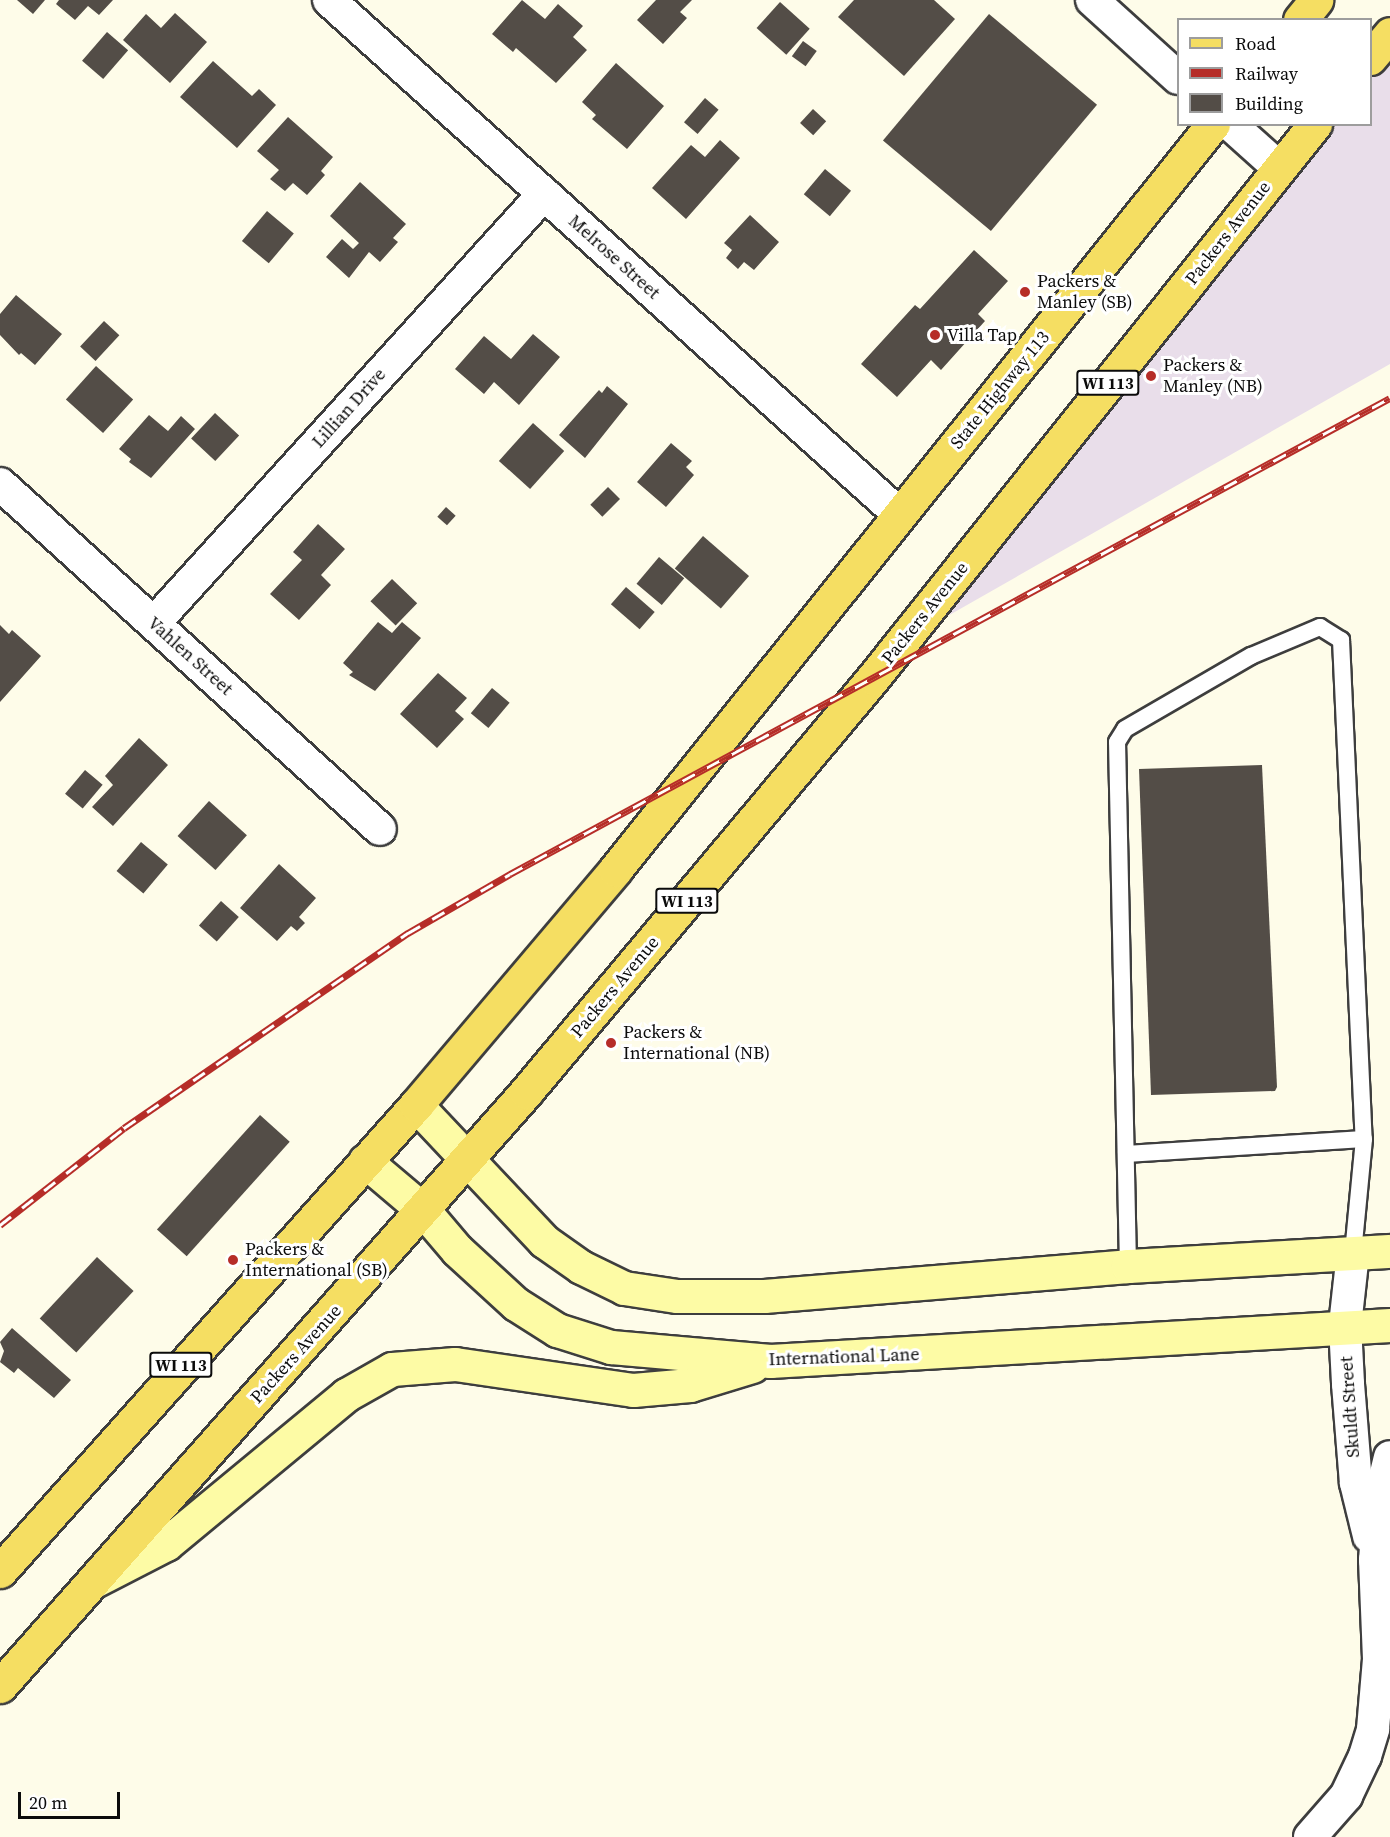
<!DOCTYPE html>
<html>
<head>
<meta charset="utf-8">
<style>
	body { margin:0 }
	#map { position:relative; width:1390px; height:1837px; overflow:hidden; background:#fefce9; font-family:"Source Serif 4",serif }
	div>[style] { position:absolute }
	[style*='--x'] { left:calc(var(--x)*1px); top:calc(var(--y)*1px); width:calc(var(--w)*1px); rotate:calc(var(--a)*1deg) }
	.industrial>* { inset:0; background:#e9deea }
	.building>* { inset:0; background:#534d47; transform-origin:0 0 }
	.roads { filter:drop-shadow(2px 0 #3e3e3e) drop-shadow(-2px 0 #3e3e3e) drop-shadow(0 2px #3e3e3e) drop-shadow(0 -2px #3e3e3e) }
	.lane>* { height:16px; margin:-8px; padding:0 8px; transform-origin:8px; border-radius:8px; background:#fff }
	.street>* { height:32px; margin:-16px; padding:0 16px; transform-origin:16px; border-radius:16px; background:#fff }
	.secondary>* { height:33px; margin:-16.5px; padding:0 16.5px; transform-origin:16.5px; border-radius:16.5px; background:#fdfba5 }
	.primary>* { height:33px; margin:-16.5px; padding:0 16.5px; transform-origin:16.5px; border-radius:16.5px; background:#f5de62 }
	.rail>* { height:7px; margin-top:-3.5px; transform-origin:0; background:repeating-linear-gradient(90deg,#fff 0 14px,#b62d28 0 28px); box-sizing:border-box; border-block:2px solid #b62d28 }
	.dots>* { width:16px; height:16px; translate:-50% -50%; box-sizing:border-box; border:3px solid #fff; border-radius:50% }
	span { translate:-50% -50%; white-space:nowrap; text-align:center; line-height:1.15; -webkit-text-stroke:6px #fff; paint-order:stroke }
	.shield-label span { padding:2px 4px; background:#fff; border:2px solid; border-radius:4px; -webkit-text-stroke-width:0 }
	.shield-label { font-size:16px; color:#0b0b0b; font-weight:700 }
	.street-label { font-size:18px; color:#0b0b0b }
	.poi-label { font-size:18px; color:#0b0b0b }
	.left { translate:0 -50%; text-align:left }
	.legend { position:absolute; left:1177px; top:18px; width:195px; height:108px; box-sizing:border-box; background:#fff; border:2px solid #9d9d9d; margin:0; padding:8px 10px; list-style:none; font-size:18px; color:#0b0b0b }
	.legend li { display:flex; align-items:center; gap:12px; height:30px }
	.legend b { width:30px; border:2px solid #9d9d9d }
	.scale { position:absolute; left:18px; top:1792px; width:102px; height:27px; box-sizing:border-box; border:3px solid #0b0b0b; border-top:0; padding-left:8px; font-size:18px; line-height:21px; white-space:nowrap; color:#0b0b0b; -webkit-text-stroke:4px #fff; paint-order:stroke }
</style>
</head>
<body>
<div id="map">
	<div class="industrial">
		<div style="clip-path:polygon(1390px 34px,1390px 364px,902px 642px,1315px 125px,1370px 124px,1371px 58px)"></div>
	</div>
	<div class="building">
		<div style="clip-path:polygon(17px 0,45px 0,33px 14px)"></div>
		<div style="clip-path:polygon(59px 0,113px 0,99px 15px,88px 6px,75px 20px,56px 4px)"></div>
		<div style="clip-path:polygon(522px 0,545px 19px,558px 4px,583px 26px,573px 37px,587px 50px,556px 83px,516px 48px,513px 52px,492px 34px)"></div>
		<div style="clip-path:polygon(656px 0,692px 0,680px 12px,687px 18px,663px 44px,637px 20px)"></div>
		<div style="clip-path:polygon(854px 0,934px 0,955px 19px,904px 76px,838px 17px)"></div>
		<div style="left:780px;top:2px;width:40px;height:35px;rotate:42deg"></div>
		<div style="clip-path:polygon(175px 13px,207px 42px,170px 83px,123px 40px,146px 14px,161px 28px)"></div>
		<div style="left:989px;top:14px;width:141px;height:165px;rotate:40deg"></div>
		<div style="left:107px;top:32px;width:28px;height:38px;rotate:41deg"></div>
		<div style="left:803px;top:41px;width:17px;height:19px;rotate:36deg"></div>
		<div style="clip-path:polygon(213px 61px,252px 96px,259px 89px,276px 105px,237px 148px,180px 97px)"></div>
		<div style="clip-path:polygon(616px 63px,664px 106px,627px 149px,592px 119px,596px 115px,582px 102px)"></div>
		<div style="left:705px;top:98px;width:18px;height:32px;rotate:41deg"></div>
		<div style="left:813px;top:109px;width:18px;height:19px;rotate:43deg"></div>
		<div style="clip-path:polygon(288px 117px,333px 157px,321px 171px,325px 175px,307px 195px,293px 183px,285px 191px,270px 179px,279px 170px,257px 151px)"></div>
		<div style="clip-path:polygon(720px 140px,740px 158px,686px 219px,652px 188px,691px 145px,705px 157px)"></div>
		<div style="left:825px;top:169px;width:34px;height:33px;rotate:40deg"></div>
		<div style="clip-path:polygon(360px 182px,406px 224px,393px 238px,398px 242px,380px 262px,369px 252px,349px 278px,326px 257px,342px 239px,353px 249px,359px 243px,330px 216px)"></div>
		<div style="left:267px;top:211px;width:35px;height:39px;rotate:40deg"></div>
		<div style="clip-path:polygon(750px 215px,779px 242px,754px 270px,744px 262px,738px 269px,726px 258px,732px 250px,724px 243px)"></div>
		<div style="clip-path:polygon(974px 250px,1008px 281px,978px 314px,985px 321px,941px 370px,931px 360px,897px 397px,861px 364px,915px 305px,920px 309px)"></div>
		<div style="clip-path:polygon(16px 295px,62px 334px,35px 365px,21px 353px,19px 355px,0 335px,0 314px)"></div>
		<div style="left:104px;top:321px;width:21px;height:35px;rotate:43deg"></div>
		<div style="clip-path:polygon(533px 334px,560px 357px,519px 405px,494px 382px,484px 394px,455px 369px,484px 336px,511px 359px)"></div>
		<div style="left:96px;top:366px;width:50px;height:45px;rotate:42deg"></div>
		<div style="clip-path:polygon(607px 386px,628px 404px,585px 458px,559px 435px,599px 390px,602px 393px)"></div>
		<div style="left:215px;top:413px;width:33px;height:35px;rotate:43deg"></div>
		<div style="clip-path:polygon(149px 415px,168px 431px,181px 416px,195px 429px,151px 478px,129px 462px,131px 459px,119px 449px)"></div>
		<div style="left:533px;top:423px;width:42px;height:51px;rotate:42deg"></div>
		<div style="clip-path:polygon(671px 443px,692px 461px,686px 467px,694px 475px,666px 507px,637px 482px)"></div>
		<div style="left:608px;top:487px;width:17px;height:25px;rotate:45deg"></div>
		<div style="left:446px;top:507px;width:13px;height:13px;rotate:42deg"></div>
		<div style="clip-path:polygon(318px 524px,345px 549px,321px 575px,331px 585px,299px 620px,270px 594px,302px 560px,293px 552px)"></div>
		<div style="left:703px;top:536px;width:61px;height:43px;rotate:41deg"></div>
		<div style="left:659px;top:557px;width:33px;height:35px;rotate:40deg"></div>
		<div style="left:392px;top:579px;width:35px;height:31px;rotate:44deg"></div>
		<div style="left:626px;top:587px;width:38px;height:23px;rotate:41deg"></div>
		<div style="clip-path:polygon(378px 622px,392px 633px,402px 622px,421px 638px,375px 691px,349px 675px,353px 672px,343px 663px)"></div>
		<div style="clip-path:polygon(0 625px,9px 634px,12px 630px,41px 656px,0 702px)"></div>
		<div style="clip-path:polygon(438px 673px,467px 698px,455px 711px,464px 719px,437px 748px,400px 714px)"></div>
		<div style="left:492px;top:688px;width:23px;height:33px;rotate:40deg"></div>
		<div style="clip-path:polygon(139px 738px,168px 765px,113px 826px,92px 807px,113px 785px,105px 776px)"></div>
		<div style="clip-path:polygon(1262px 765px,1277px 1087px,1275px 1091px,1151px 1095px,1139px 769px)"></div>
		<div style="left:85px;top:770px;width:23px;height:31px;rotate:40deg"></div>
		<div style="left:209px;top:801px;width:51px;height:47px;rotate:42deg"></div>
		<div style="left:141px;top:842px;width:35px;height:38px;rotate:40deg"></div>
		<div style="clip-path:polygon(279px 864px,316px 898px,299px 917px,305px 923px,297px 931px,291px 926px,277px 941px,240px 908px)"></div>
		<div style="left:221px;top:901px;width:24px;height:33px;rotate:42deg"></div>
		<div style="left:260px;top:1115px;width:40px;height:154px;rotate:42deg"></div>
		<div style="left:97px;top:1257px;width:50px;height:84px;rotate:43deg"></div>
		<div style="clip-path:polygon(12px 1328px,71px 1380px,54px 1398px,18px 1368px,14px 1373px,0 1362px,4px 1351px,0 1342px)"></div>
	</div>
	<div class="roads">
		<div class="lane">
			<div style="--x:1126;--y:1154;--w:238;--a:-3.6"></div>
			<div style="--x:1128;--y:1266;--w:524;--a:-91.2"></div>
			<div style="--x:1117;--y:742;--w:15;--a:-58"></div>
			<div style="--x:1125;--y:729;--w:146;--a:-30.1"></div>
			<div style="--x:1251;--y:656;--w:75;--a:-22.8"></div>
			<div style="--x:1320;--y:627;--w:25;--a:32"></div>
			<div style="--x:1341;--y:640;--w:500;--a:87.4"></div>
			<div style="--x:1364;--y:1139;--w:115;--a:95.5"></div>
		</div>
		<div class="street">
			<div style="--x:329;--y:0;--w:769;--a:42.05"></div>
			<div style="--x:1092;--y:0;--w:116;--a:42.2"></div>
			<div style="--x:1230;--y:124;--w:66;--a:41.9"></div>
			<div style="--x:0;--y:484;--w:513;--a:42.24"></div>
			<div style="--x:154;--y:623;--w:580;--a:-47.73"></div>
			<div style="--x:1353;--y:1253;--w:73;--a:96.3"></div>
			<div style="--x:1345;--y:1326;--w:58;--a:87"></div>
			<div style="--x:1348;--y:1384;--w:99;--a:85.4"></div>
			<div style="--x:1356;--y:1483;--w:55;--a:76.2"></div>
			<div style="--x:1310;--y:1837;--w:55;--a:-48.7"></div>
			<div style="--x:1346;--y:1796;--w:44;--a:-64.6"></div>
			<div style="--x:1365;--y:1756;--w:28;--a:-73"></div>
			<div style="--x:1373;--y:1729;--w:70;--a:-85.1"></div>
			<div style="--x:1379;--y:1659;--w:99;--a:-92.3"></div>
			<div style="--x:1375;--y:1560;--w:62;--a:-85.4"></div>
			<div style="--x:1380;--y:1498;--w:42;--a:-76.3"></div>
		</div>
		<div class="secondary">
			<div style="--x:416;--y:1105;--w:187;--a:46.7"></div>
			<div style="--x:544;--y:1241;--w:45;--a:35.1"></div>
			<div style="--x:581;--y:1267;--w:48;--a:26"></div>
			<div style="--x:624;--y:1288;--w:54;--a:8.6"></div>
			<div style="--x:677;--y:1296;--w:87;--a:0"></div>
			<div style="--x:764;--y:1296;--w:365;--a:-4.7"></div>
			<div style="--x:1128;--y:1266;--w:262;--a:-3.3"></div>
			<div style="--x:365;--y:1161;--w:76;--a:40.2"></div>
			<div style="--x:423;--y:1210;--w:52;--a:49.6"></div>
			<div style="--x:457;--y:1250;--w:80;--a:42.5"></div>
			<div style="--x:516;--y:1304;--w:49;--a:32.4"></div>
			<div style="--x:557;--y:1330;--w:57;--a:17.5"></div>
			<div style="--x:611;--y:1347;--w:160;--a:5"></div>
			<div style="--x:770;--y:1361;--w:621;--a:-3.32"></div>
			<div style="--x:94;--y:1581;--w:81;--a:-27.2"></div>
			<div style="--x:166;--y:1544;--w:234;--a:-39.6"></div>
			<div style="--x:346;--y:1395;--w:53;--a:-29.5"></div>
			<div style="--x:392;--y:1369;--w:63;--a:-4.5"></div>
			<div style="--x:455;--y:1364;--w:180;--a:8.3"></div>
			<div style="--x:633;--y:1390;--w:57;--a:-5"></div>
			<div style="--x:690;--y:1385;--w:65;--a:-17"></div>
		</div>
		<div class="primary">
			<div style="--x:1300;--y:20;--w:26;--a:-51"></div>
			<div style="--x:1370;--y:58;--w:31;--a:-50"></div>
			<div style="--x:0;--y:1571;--w:625;--a:-48.24"></div>
			<div style="--x:416;--y:1105;--w:308;--a:-49.7"></div>
			<div style="--x:615;--y:870;--w:956;--a:-51.28"></div>
			<div style="--x:0;--y:1686;--w:793;--a:-48.47"></div>
			<div style="--x:526;--y:1092;--w:540;--a:-50.03"></div>
			<div style="--x:873;--y:678;--w:709;--a:-51.42"></div>
		</div>
	</div>
	<div class="rail">
		<div style="--x:0;--y:1225;--w:157;--a:-38"></div>
		<div style="--x:124;--y:1128;--w:345;--a:-34.5"></div>
		<div style="--x:408;--y:933;--w:118;--a:-30"></div>
		<div style="--x:510;--y:874;--w:1000;--a:-28.41"></div>
	</div>
	<div class="dots">
		<div style="left:1025px;top:292px;background:#b62d28"></div>
		<div style="left:935px;top:335px;background:#b62d28"></div>
		<div style="left:1151px;top:376px;background:#b62d28"></div>
		<div style="left:611px;top:1043px;background:#b62d28"></div>
		<div style="left:233px;top:1260px;background:#b62d28"></div>
	</div>
	<div class="shield-label">
		<span style="left:1108px;top:383px">WI 113</span>
		<span style="left:687px;top:901px">WI 113</span>
		<span style="left:181px;top:1365px">WI 113</span>
	</div>
	<div class="street-label">
		<span style="left:1228px;top:233px;rotate:-52deg">Packers Avenue</span>
		<span style="left:614px;top:257px;rotate:42deg">Melrose Street</span>
		<span style="left:1000px;top:390px;rotate:-51deg">State Highway 113</span>
		<span style="left:349px;top:408px;rotate:-48deg">Lillian Drive</span>
		<span style="left:925px;top:613px;rotate:-51deg">Packers Avenue</span>
		<span style="left:190px;top:656px;rotate:42deg">Vahlen Street</span>
		<span style="left:615px;top:987px;rotate:-50deg">Packers Avenue</span>
		<span style="left:296px;top:1354px;rotate:-48deg">Packers Avenue</span>
		<span style="left:844px;top:1357px;rotate:-2deg">International Lane</span>
		<span style="left:1350px;top:1407px;rotate:-94deg">Skuldt Street</span>
	</div>
	<div class="poi-label">
		<span class="left" style="left:1037px;top:292px">Packers &amp;<br>Manley (SB)</span>
		<span class="left" style="left:947px;top:335px">Villa Tap</span>
		<span class="left" style="left:1163px;top:376px">Packers &amp;<br>Manley (NB)</span>
		<span class="left" style="left:623px;top:1043px">Packers &amp;<br>International (NB)</span>
		<span class="left" style="left:245px;top:1260px">Packers &amp;<br>International (SB)</span>
	</div>
	<ul class="legend">
	<li><b style="height:8px;background:#f5de62"></b>Road</li>
	<li><b style="height:8px;background:#b62d28"></b>Railway</li>
	<li><b style="height:16px;background:#534d47"></b>Building</li>
	</ul>
	<div class="scale">20 m</div>
</div>
</body>
</html>
